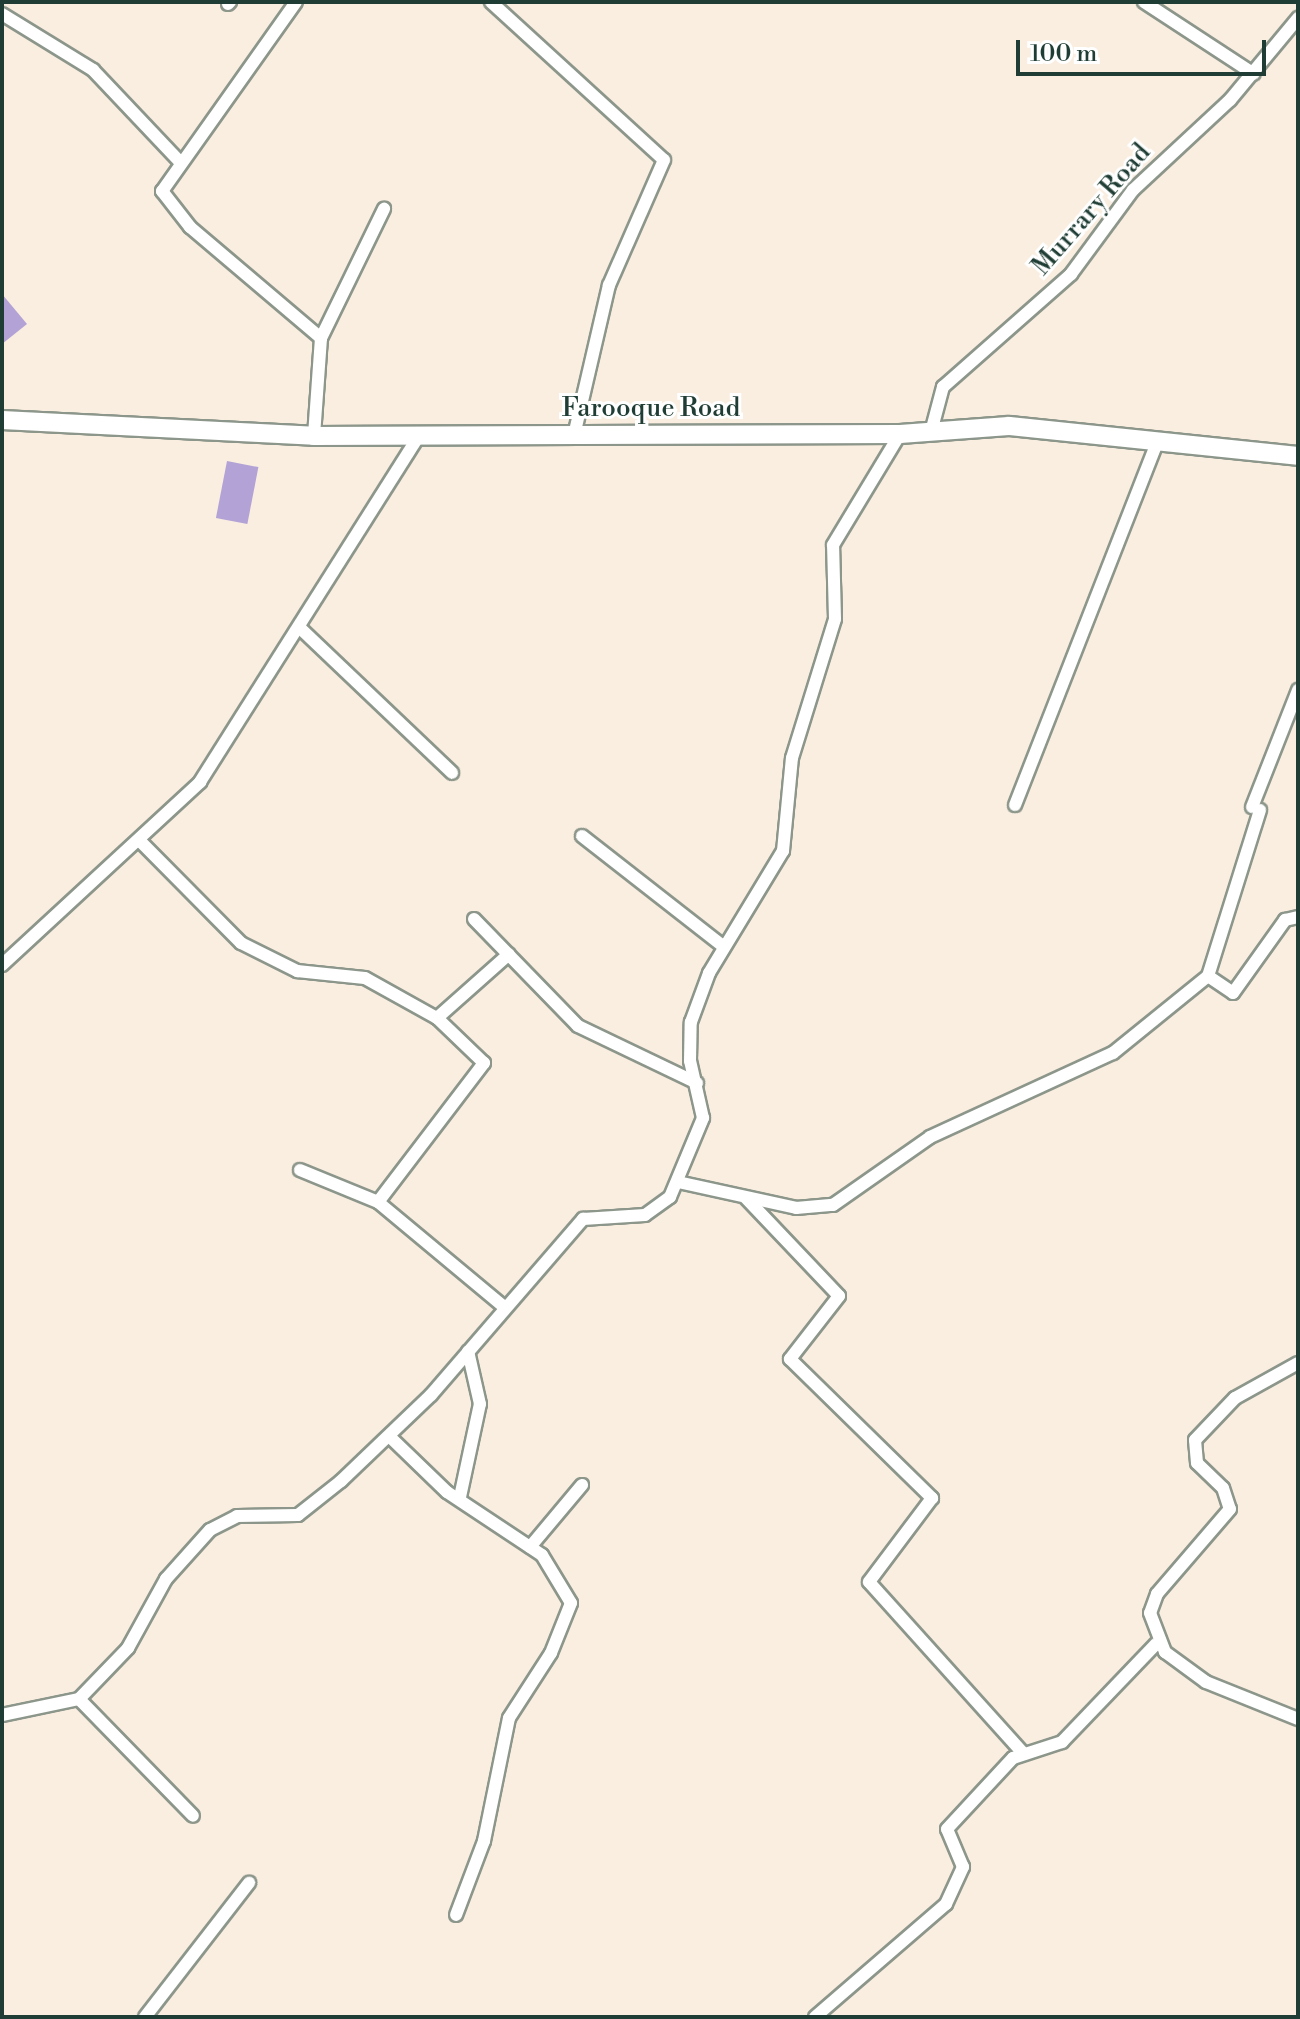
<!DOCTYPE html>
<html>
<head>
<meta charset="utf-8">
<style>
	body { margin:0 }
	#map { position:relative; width:1300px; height:2019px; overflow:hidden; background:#faeee1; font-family:"Libre Bodoni",serif }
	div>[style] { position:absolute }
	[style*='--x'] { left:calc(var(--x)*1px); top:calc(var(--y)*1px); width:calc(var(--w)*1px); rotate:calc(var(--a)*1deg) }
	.building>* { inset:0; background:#b2a2d5; transform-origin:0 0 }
	.roads { filter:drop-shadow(2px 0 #8c968a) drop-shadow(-2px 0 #8c968a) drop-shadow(0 2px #8c968a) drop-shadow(0 -2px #8c968a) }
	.street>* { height:12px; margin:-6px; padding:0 6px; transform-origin:6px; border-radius:6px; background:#fff }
	.secondary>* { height:18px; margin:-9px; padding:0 9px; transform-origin:9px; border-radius:9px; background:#fff }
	span { translate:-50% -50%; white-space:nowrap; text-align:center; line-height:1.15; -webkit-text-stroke:6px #fff; paint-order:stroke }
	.street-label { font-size:26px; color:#1f3d34 }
	.frame { position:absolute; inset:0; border:4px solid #1f3d34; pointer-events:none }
	.scale { position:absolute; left:1016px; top:40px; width:250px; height:36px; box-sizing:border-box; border:4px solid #1f3d34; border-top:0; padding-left:10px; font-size:24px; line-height:28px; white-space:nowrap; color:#1f3d34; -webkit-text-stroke:6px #fff; paint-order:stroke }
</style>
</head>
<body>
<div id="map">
	<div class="building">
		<div style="clip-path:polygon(2px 294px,27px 324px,2px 344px)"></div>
		<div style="left:227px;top:461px;width:32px;height:58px;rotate:11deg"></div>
	</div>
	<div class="roads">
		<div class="street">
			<div style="--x:296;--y:2;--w:232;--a:125.3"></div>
			<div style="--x:162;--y:191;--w:46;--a:52.1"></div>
			<div style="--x:190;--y:227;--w:172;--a:40.3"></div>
			<div style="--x:321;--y:338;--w:98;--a:94.1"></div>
			<div style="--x:491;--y:2;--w:234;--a:42.4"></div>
			<div style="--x:664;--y:160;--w:137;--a:113.7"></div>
			<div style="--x:609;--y:285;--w:154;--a:103.1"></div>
			<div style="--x:1144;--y:2;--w:131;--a:33.2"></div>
			<div style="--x:228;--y:4;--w:3;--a:-45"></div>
			<div style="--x:2;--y:14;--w:107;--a:31.6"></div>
			<div style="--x:93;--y:70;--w:124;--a:46.6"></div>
			<div style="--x:321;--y:338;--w:144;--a:-64"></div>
			<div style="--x:931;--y:432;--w:47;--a:-75.1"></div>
			<div style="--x:943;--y:387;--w:171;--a:-41.4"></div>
			<div style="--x:1071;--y:274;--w:104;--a:-53.6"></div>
			<div style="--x:1133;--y:190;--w:132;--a:-42.9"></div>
			<div style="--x:1230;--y:100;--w:107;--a:-50.3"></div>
			<div style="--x:300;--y:628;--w:210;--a:43.6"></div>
			<div style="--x:1015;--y:805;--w:390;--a:-68.6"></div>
			<div style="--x:1252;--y:807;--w:126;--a:-68.5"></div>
			<div style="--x:582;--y:836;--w:180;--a:38"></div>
			<div style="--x:139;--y:840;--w:145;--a:45.3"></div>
			<div style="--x:241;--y:943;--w:63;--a:26.6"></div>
			<div style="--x:297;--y:971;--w:68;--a:5.9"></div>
			<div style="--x:365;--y:978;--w:82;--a:29.1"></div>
			<div style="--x:437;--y:1018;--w:96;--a:-41.6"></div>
			<div style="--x:474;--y:919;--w:149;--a:45.8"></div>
			<div style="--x:578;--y:1026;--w:132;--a:25.6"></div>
			<div style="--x:2;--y:965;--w:270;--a:-42.7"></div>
			<div style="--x:200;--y:782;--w:409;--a:-57.7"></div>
			<div style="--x:1208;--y:976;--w:30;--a:34"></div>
			<div style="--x:1233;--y:993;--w:90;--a:-54.5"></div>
			<div style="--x:1285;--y:920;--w:13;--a:-13"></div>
			<div style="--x:300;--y:1170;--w:84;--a:22.3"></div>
			<div style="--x:378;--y:1202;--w:164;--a:39.8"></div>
			<div style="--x:678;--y:1182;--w:121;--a:12.4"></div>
			<div style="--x:796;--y:1208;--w:37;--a:-5"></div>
			<div style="--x:833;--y:1205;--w:118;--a:-35"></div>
			<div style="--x:930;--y:1137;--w:201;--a:-24.7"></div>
			<div style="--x:1113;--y:1053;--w:122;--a:-39"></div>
			<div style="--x:1208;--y:976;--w:174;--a:-72.6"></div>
			<div style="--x:746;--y:1198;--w:135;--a:46.5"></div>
			<div style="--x:839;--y:1296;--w:80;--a:127.9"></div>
			<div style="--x:790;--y:1359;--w:199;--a:44.4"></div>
			<div style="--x:932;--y:1498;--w:105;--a:126.9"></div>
			<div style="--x:869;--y:1582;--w:230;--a:48"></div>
			<div style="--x:378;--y:1202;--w:175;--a:-52.7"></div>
			<div style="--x:484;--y:1063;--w:65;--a:-136.2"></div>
			<div style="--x:1298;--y:1363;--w:72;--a:150.9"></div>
			<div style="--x:1235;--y:1398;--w:58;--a:133.6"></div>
			<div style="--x:1195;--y:1440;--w:23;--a:85"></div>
			<div style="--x:1197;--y:1463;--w:36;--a:44"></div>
			<div style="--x:1223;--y:1488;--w:22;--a:72"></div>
			<div style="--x:1230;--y:1509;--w:112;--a:130.7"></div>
			<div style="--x:1157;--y:1594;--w:20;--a:110"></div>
			<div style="--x:1150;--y:1613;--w:42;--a:69"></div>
			<div style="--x:1165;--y:1652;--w:51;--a:36.2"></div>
			<div style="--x:1206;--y:1682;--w:99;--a:21.9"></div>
			<div style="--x:390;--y:1437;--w:79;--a:44"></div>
			<div style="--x:447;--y:1492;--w:114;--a:33.6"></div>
			<div style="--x:542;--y:1555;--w:56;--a:58.9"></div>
			<div style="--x:571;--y:1603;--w:54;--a:111.8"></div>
			<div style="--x:551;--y:1653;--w:77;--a:122.9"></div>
			<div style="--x:509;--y:1718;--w:126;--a:101.5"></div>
			<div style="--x:484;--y:1841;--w:79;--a:110.7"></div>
			<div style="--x:460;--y:1497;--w:95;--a:-77.9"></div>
			<div style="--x:480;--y:1404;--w:54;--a:-102.8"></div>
			<div style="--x:530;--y:1547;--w:81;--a:-50"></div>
			<div style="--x:79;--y:1699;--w:163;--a:45.7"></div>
			<div style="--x:2;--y:1715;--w:79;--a:-11.7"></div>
			<div style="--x:79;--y:1699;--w:71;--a:-46.1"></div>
			<div style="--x:128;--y:1648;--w:79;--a:-61.2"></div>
			<div style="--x:166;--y:1579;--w:66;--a:-48.1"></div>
			<div style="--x:210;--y:1530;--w:30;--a:-27"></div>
			<div style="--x:237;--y:1516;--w:61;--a:-0.9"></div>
			<div style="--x:298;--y:1515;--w:55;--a:-38.3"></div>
			<div style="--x:341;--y:1481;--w:124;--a:-43.7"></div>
			<div style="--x:431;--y:1395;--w:233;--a:-49.2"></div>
			<div style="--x:583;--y:1219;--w:62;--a:-3.7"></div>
			<div style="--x:645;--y:1215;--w:31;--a:-36"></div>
			<div style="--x:670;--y:1197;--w:86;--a:-67.3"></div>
			<div style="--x:703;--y:1118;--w:58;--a:-102.8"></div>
			<div style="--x:690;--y:1061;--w:39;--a:-89"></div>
			<div style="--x:691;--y:1022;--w:52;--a:-69.8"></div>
			<div style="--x:709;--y:973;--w:143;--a:-58.8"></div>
			<div style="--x:783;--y:851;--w:93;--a:-84.5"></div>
			<div style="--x:792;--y:758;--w:145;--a:-72.8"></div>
			<div style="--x:835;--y:619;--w:74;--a:-91.5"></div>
			<div style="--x:833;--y:545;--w:130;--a:-58.9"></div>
			<div style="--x:145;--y:2017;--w:170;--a:-52.2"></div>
			<div style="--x:815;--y:2017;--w:173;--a:-40.8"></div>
			<div style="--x:946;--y:1904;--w:41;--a:-65.3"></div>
			<div style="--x:963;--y:1867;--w:41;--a:-112.8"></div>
			<div style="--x:947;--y:1829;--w:97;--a:-47.1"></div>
			<div style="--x:1013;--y:1758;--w:52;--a:-18.1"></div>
			<div style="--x:1062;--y:1742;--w:136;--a:-46.2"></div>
		</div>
		<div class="secondary">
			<div style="--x:2;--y:420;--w:312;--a:2.9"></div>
			<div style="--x:314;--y:436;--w:586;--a:-0.2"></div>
			<div style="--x:900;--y:434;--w:109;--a:-4.2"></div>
			<div style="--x:1009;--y:426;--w:291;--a:5.9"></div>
		</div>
	</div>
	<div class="street-label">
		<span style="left:1092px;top:210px;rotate:-49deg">Murrary Road</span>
		<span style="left:651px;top:409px">Farooque Road</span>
	</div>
	<div class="frame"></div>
	<div class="scale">100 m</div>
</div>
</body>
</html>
